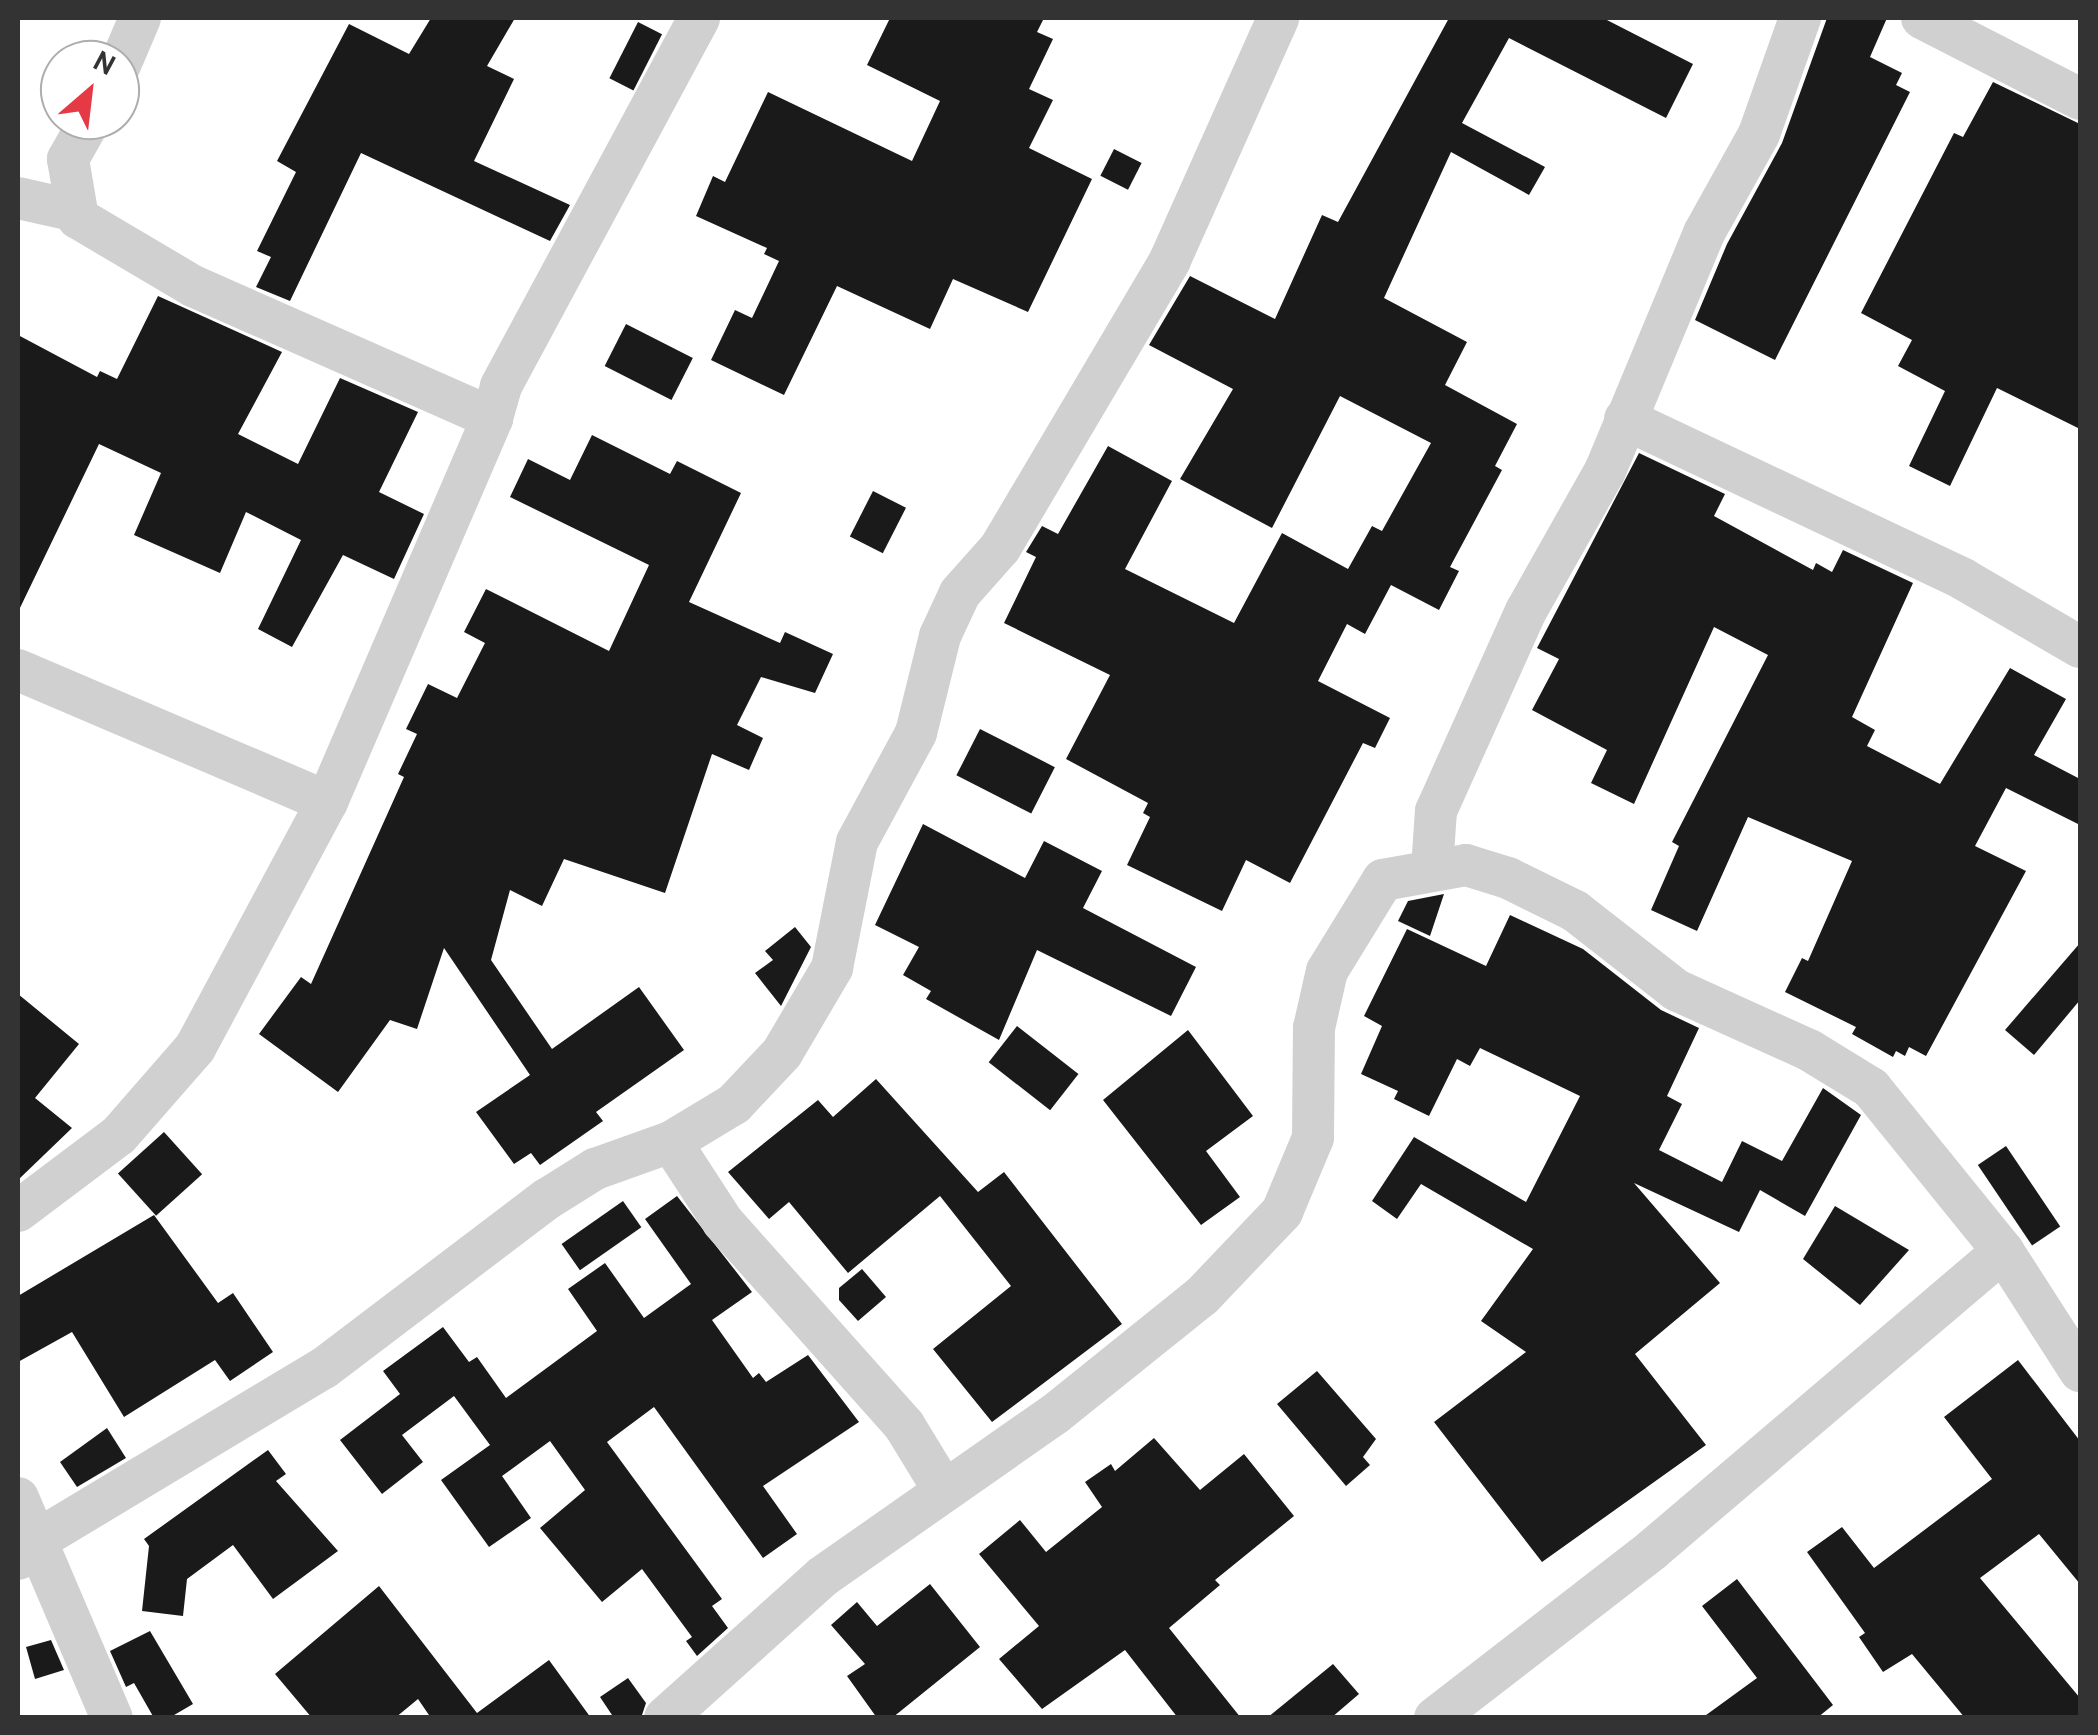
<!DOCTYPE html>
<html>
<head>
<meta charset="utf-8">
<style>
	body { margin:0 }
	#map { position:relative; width:2098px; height:1735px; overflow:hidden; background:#fff; font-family:Overpass,sans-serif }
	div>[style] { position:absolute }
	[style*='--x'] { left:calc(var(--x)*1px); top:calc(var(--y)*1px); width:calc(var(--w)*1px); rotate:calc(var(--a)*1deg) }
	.building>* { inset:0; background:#1a1a1a; transform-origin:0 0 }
	.minor>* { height:42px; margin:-21px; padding:0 21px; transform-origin:21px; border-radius:21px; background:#d0d0d0 }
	span { translate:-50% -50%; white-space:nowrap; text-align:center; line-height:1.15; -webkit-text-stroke:10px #fff; paint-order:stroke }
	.frame { position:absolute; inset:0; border:20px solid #333; pointer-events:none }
	.north { position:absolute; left:40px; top:40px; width:100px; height:100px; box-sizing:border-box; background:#fff; border:2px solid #adadad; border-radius:50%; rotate:28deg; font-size:28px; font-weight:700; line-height:40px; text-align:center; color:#333 }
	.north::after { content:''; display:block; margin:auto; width:35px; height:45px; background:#e63946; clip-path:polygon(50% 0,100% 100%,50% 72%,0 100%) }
</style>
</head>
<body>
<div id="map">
	<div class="building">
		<div style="clip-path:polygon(431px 18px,515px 18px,487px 66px,514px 79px,474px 161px,570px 205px,550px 241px,361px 153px,290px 301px,256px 287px,271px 257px,257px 251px,296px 172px,277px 161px,349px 24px,409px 54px)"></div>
		<div style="clip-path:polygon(890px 18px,1044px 18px,1037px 32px,1053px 39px,1029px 89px,1053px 100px,1029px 148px,1092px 179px,1028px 312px,953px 279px,930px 329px,837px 286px,784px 395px,711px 360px,735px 310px,752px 318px,779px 261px,764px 254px,767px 248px,696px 216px,713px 176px,725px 182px,768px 92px,912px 161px,940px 101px,867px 65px)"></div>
		<div style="clip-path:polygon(1449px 18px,1603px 18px,1693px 64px,1666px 118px,1509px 38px,1462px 123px,1545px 167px,1529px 195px,1451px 152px,1384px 298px,1467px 342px,1445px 385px,1517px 424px,1495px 466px,1502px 470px,1450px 567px,1459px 571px,1439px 610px,1391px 585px,1365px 634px,1347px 624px,1318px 681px,1390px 718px,1375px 748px,1363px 743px,1290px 883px,1246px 860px,1222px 911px,1127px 865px,1150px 817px,1143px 813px,1148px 803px,1066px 759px,1110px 675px,1004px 623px,1036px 557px,1026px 552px,1042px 526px,1058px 534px,1108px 446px,1172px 481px,1125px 569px,1234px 623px,1282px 533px,1348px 569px,1372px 526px,1382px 531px,1431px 443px,1340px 396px,1272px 528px,1180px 479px,1233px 389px,1149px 345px,1190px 276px,1275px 319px,1322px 215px,1338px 222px)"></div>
		<div style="clip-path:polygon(1827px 18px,1887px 18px,1870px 57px,1902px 73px,1896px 85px,1910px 92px,1775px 360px,1695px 320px,1727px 244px,1782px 143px)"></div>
		<div style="left:638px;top:22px;width:27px;height:63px;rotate:27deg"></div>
		<div style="clip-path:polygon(1993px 82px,2080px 124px,2080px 429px,1997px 388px,1950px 486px,1909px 466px,1945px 391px,1898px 366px,1912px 340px,1861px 313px,1954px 133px,1963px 137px)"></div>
		<div style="left:1114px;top:149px;width:31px;height:30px;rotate:27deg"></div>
		<div style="clip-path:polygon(158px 296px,282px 352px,238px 434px,298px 464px,340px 378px,418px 412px,379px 492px,424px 514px,394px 579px,343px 555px,292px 647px,258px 629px,301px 540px,246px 512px,220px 573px,134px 535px,161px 473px,99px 444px,18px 612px,18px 335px,97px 377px,100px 371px,117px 379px)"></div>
		<div style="left:626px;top:324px;width:75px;height:47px;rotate:27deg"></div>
		<div style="clip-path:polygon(592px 435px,670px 474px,677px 461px,741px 493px,689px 602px,780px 643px,785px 632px,833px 654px,815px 693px,761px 677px,737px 725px,763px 738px,749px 770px,712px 754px,665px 893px,564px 859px,542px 906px,510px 890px,491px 960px,552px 1049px,639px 987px,684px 1050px,596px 1112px,603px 1121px,540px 1165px,531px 1153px,514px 1164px,476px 1112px,530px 1075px,444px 948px,417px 1029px,390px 1020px,338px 1092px,259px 1034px,301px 977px,311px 984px,404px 777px,398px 774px,417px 734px,406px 729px,428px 684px,457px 698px,485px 643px,464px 632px,486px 589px,609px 651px,649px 565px,510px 497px,528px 459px,570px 480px)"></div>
		<div style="clip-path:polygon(1639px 453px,1725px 494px,1714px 516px,1813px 570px,1816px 563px,1832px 572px,1843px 550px,1913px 583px,1852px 717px,1875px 730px,1867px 746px,1940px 784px,2010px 668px,2066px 699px,2034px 755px,2080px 779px,2080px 825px,2006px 788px,1975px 846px,2026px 871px,1926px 1056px,1909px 1047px,1905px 1056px,1896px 1051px,1893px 1057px,1852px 1034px,1856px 1027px,1785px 992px,1802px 958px,1808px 961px,1852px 861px,1748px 817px,1697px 931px,1651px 910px,1679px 846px,1672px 842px,1768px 655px,1714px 627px,1634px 804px,1591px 783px,1607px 750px,1532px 710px,1559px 659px,1537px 648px)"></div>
		<div style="left:873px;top:491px;width:37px;height:51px;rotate:27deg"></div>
		<div style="left:980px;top:729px;width:84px;height:52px;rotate:27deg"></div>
		<div style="clip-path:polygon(923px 824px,1025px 878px,1044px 841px,1102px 871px,1083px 908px,1196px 967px,1171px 1016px,1037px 950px,999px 1040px,926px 999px,931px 991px,903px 975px,919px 947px,875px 925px)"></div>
		<div style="clip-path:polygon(1444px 894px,1430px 936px,1398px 921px,1408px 901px)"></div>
		<div style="clip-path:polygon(1510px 915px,1583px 949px,1661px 1010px,1699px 1028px,1667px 1096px,1682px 1104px,1659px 1150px,1722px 1182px,1742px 1141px,1782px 1161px,1823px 1088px,1861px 1115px,1805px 1216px,1760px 1190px,1739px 1232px,1634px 1183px,1720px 1283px,1635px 1354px,1706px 1445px,1542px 1562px,1434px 1422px,1526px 1352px,1481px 1321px,1533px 1249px,1421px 1184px,1397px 1219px,1372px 1201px,1414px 1137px,1526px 1202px,1580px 1096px,1480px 1048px,1470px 1066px,1457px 1059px,1429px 1116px,1394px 1099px,1398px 1091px,1361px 1074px,1382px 1026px,1364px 1016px,1407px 929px,1486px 966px)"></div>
		<div style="clip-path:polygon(795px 927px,811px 947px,781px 1006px,755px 973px,773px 960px,765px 951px)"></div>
		<div style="clip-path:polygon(2080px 943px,2080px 1000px,2034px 1055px,2005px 1030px)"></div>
		<div style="clip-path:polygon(18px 994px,79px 1044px,35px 1098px,72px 1128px,18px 1180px)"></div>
		<div style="left:1017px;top:1026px;width:78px;height:46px;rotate:38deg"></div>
		<div style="clip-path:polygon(1188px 1030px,1253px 1116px,1206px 1151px,1240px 1197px,1201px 1225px,1103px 1100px)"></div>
		<div style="clip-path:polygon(876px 1079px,978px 1192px,1004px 1172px,1122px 1324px,992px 1422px,933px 1349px,1011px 1286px,940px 1196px,848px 1273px,789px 1202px,769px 1219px,728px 1172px,818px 1100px,833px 1117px)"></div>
		<div style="left:164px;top:1132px;width:57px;height:62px;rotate:48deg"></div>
		<div style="left:2006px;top:1146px;width:97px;height:34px;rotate:56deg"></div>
		<div style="clip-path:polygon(677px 1196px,752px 1292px,712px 1320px,753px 1378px,759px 1373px,766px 1382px,808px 1355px,859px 1422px,763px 1486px,797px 1534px,763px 1558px,654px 1407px,607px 1442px,722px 1599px,712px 1606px,728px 1628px,697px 1656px,686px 1641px,692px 1637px,642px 1569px,602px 1602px,540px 1528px,585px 1490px,550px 1441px,502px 1476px,531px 1518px,489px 1547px,441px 1480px,490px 1445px,454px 1396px,402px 1435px,423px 1462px,382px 1494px,340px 1440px,400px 1394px,383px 1371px,443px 1327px,469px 1362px,477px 1357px,506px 1398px,597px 1331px,568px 1289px,605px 1263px,644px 1318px,691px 1284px,645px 1219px)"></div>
		<div style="left:623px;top:1201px;width:32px;height:75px;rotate:55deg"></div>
		<div style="clip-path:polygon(1835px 1206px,1909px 1250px,1860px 1305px,1803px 1259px)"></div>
		<div style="clip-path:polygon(154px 1215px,218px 1303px,233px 1293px,273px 1352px,230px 1381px,215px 1360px,124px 1417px,72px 1332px,18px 1362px,18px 1296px)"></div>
		<div style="clip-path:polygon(862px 1269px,886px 1297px,858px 1321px,839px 1300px,839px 1288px)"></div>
		<div style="clip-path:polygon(2018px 1360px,2080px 1441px,2080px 1584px,2039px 1534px,1980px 1578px,2080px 1698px,2080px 1718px,1965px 1718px,1912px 1654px,1883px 1672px,1859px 1637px,1865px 1633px,1807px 1552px,1842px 1527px,1874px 1568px,1992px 1479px,1944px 1417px)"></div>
		<div style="clip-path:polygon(1317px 1371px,1376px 1439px,1363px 1457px,1370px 1465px,1346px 1486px,1277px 1404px)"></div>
		<div style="clip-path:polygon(107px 1428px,126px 1458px,77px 1487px,60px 1462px)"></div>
		<div style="clip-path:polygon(1154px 1438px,1200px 1490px,1244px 1454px,1294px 1516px,1215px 1580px,1220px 1585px,1169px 1628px,1241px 1718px,1178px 1718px,1125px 1650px,1042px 1709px,999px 1659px,1039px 1626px,979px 1554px,1020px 1520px,1046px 1552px,1102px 1507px,1085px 1482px,1111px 1464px,1115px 1471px)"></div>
		<div style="clip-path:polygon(268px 1450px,286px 1474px,276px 1481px,338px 1551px,273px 1599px,233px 1545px,187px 1579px,183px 1616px,142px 1611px,149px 1546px,144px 1539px)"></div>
		<div style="clip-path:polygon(1737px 1579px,1833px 1705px,1817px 1718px,1702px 1718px,1757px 1678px,1702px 1606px)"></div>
		<div style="clip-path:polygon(930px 1584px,980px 1647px,892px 1718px,877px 1718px,847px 1676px,865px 1664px,831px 1625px,857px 1602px,877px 1626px)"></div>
		<div style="clip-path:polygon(379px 1586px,477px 1713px,549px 1660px,591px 1718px,431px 1718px,418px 1699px,395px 1718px,312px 1718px,275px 1674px)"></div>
		<div style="clip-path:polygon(150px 1631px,193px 1704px,169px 1718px,154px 1718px,134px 1683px,126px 1687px,110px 1651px)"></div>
		<div style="clip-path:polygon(51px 1640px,64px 1670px,35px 1679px,26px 1647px)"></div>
		<div style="clip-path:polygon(1333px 1664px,1359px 1694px,1331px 1718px,1267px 1718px)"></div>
		<div style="clip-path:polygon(628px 1678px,646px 1703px,641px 1718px,614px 1718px,600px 1697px)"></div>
	</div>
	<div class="minor">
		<div style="--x:1922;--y:18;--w:178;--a:27.1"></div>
		<div style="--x:120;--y:65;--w:51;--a:-66.9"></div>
		<div style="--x:90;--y:120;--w:45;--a:119.4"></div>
		<div style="--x:68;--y:159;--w:60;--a:80.4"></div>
		<div style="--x:78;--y:218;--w:134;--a:30.6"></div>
		<div style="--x:193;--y:286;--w:327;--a:23.8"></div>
		<div style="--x:492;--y:418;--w:33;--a:-74"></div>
		<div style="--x:501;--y:386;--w:418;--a:-61.7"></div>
		<div style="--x:18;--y:198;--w:59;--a:12.6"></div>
		<div style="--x:1625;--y:419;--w:374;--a:25.3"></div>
		<div style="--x:1963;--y:579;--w:135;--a:30.2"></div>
		<div style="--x:18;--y:670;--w:336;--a:23.1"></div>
		<div style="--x:1432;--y:869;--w:58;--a:-86.1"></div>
		<div style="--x:1436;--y:811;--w:219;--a:-65.8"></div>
		<div style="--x:1526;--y:611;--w:161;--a:-60.6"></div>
		<div style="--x:1605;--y:471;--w:258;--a:-67.4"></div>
		<div style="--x:1704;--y:233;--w:113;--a:-60.9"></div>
		<div style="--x:1759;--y:134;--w:123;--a:-70.5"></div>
		<div style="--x:671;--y:1142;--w:95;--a:57"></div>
		<div style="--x:723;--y:1222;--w:272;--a:48.3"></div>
		<div style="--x:904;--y:1425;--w:75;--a:58.6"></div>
		<div style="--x:18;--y:1211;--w:126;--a:-37"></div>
		<div style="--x:119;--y:1135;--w:116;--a:-48.9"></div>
		<div style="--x:195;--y:1048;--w:279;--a:-61.8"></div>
		<div style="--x:327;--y:802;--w:418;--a:-66.7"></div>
		<div style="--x:18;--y:1498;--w:239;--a:66.9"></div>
		<div style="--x:18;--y:1559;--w:29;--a:-44"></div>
		<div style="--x:39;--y:1539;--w:332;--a:-31"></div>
		<div style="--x:324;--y:1368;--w:280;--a:-37.2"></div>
		<div style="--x:547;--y:1199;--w:57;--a:-32"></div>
		<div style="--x:595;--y:1169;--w:81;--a:-19.6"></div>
		<div style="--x:671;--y:1142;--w:74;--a:-31.1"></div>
		<div style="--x:734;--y:1104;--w:70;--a:-46.7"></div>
		<div style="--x:782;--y:1053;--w:99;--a:-59.5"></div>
		<div style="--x:832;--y:968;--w:128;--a:-78.8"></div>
		<div style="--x:857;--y:842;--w:124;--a:-61.6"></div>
		<div style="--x:916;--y:733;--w:100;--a:-76.1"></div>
		<div style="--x:940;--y:636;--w:47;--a:-65.1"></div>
		<div style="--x:960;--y:593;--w:60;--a:-48.4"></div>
		<div style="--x:1000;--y:548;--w:334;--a:-59.4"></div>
		<div style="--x:1170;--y:260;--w:265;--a:-65.9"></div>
		<div style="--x:665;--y:1718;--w:211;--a:-41.9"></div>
		<div style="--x:822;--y:1577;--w:284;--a:-35"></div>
		<div style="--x:1055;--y:1414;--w:189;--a:-38.8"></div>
		<div style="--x:1202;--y:1296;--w:116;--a:-46.4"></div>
		<div style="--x:1282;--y:1212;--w:80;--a:-67.3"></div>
		<div style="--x:1313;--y:1138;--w:110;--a:-89.5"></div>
		<div style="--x:1314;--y:1028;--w:58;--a:-77.2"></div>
		<div style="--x:1327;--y:971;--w:107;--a:-58.4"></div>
		<div style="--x:1383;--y:880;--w:84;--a:-10.2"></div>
		<div style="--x:1466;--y:865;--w:44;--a:17.2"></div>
		<div style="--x:1508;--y:878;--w:75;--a:26.2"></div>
		<div style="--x:1575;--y:911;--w:128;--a:38"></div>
		<div style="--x:1676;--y:990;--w:146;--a:24.3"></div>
		<div style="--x:1809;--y:1050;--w:73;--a:31.5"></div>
		<div style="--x:1871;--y:1088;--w:210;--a:51"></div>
		<div style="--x:2003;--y:1251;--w:143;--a:57.3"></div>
		<div style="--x:1435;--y:1718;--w:274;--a:-37.7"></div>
		<div style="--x:1652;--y:1550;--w:461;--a:-40.4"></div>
	</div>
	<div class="frame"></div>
	<div class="north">N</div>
</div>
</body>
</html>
